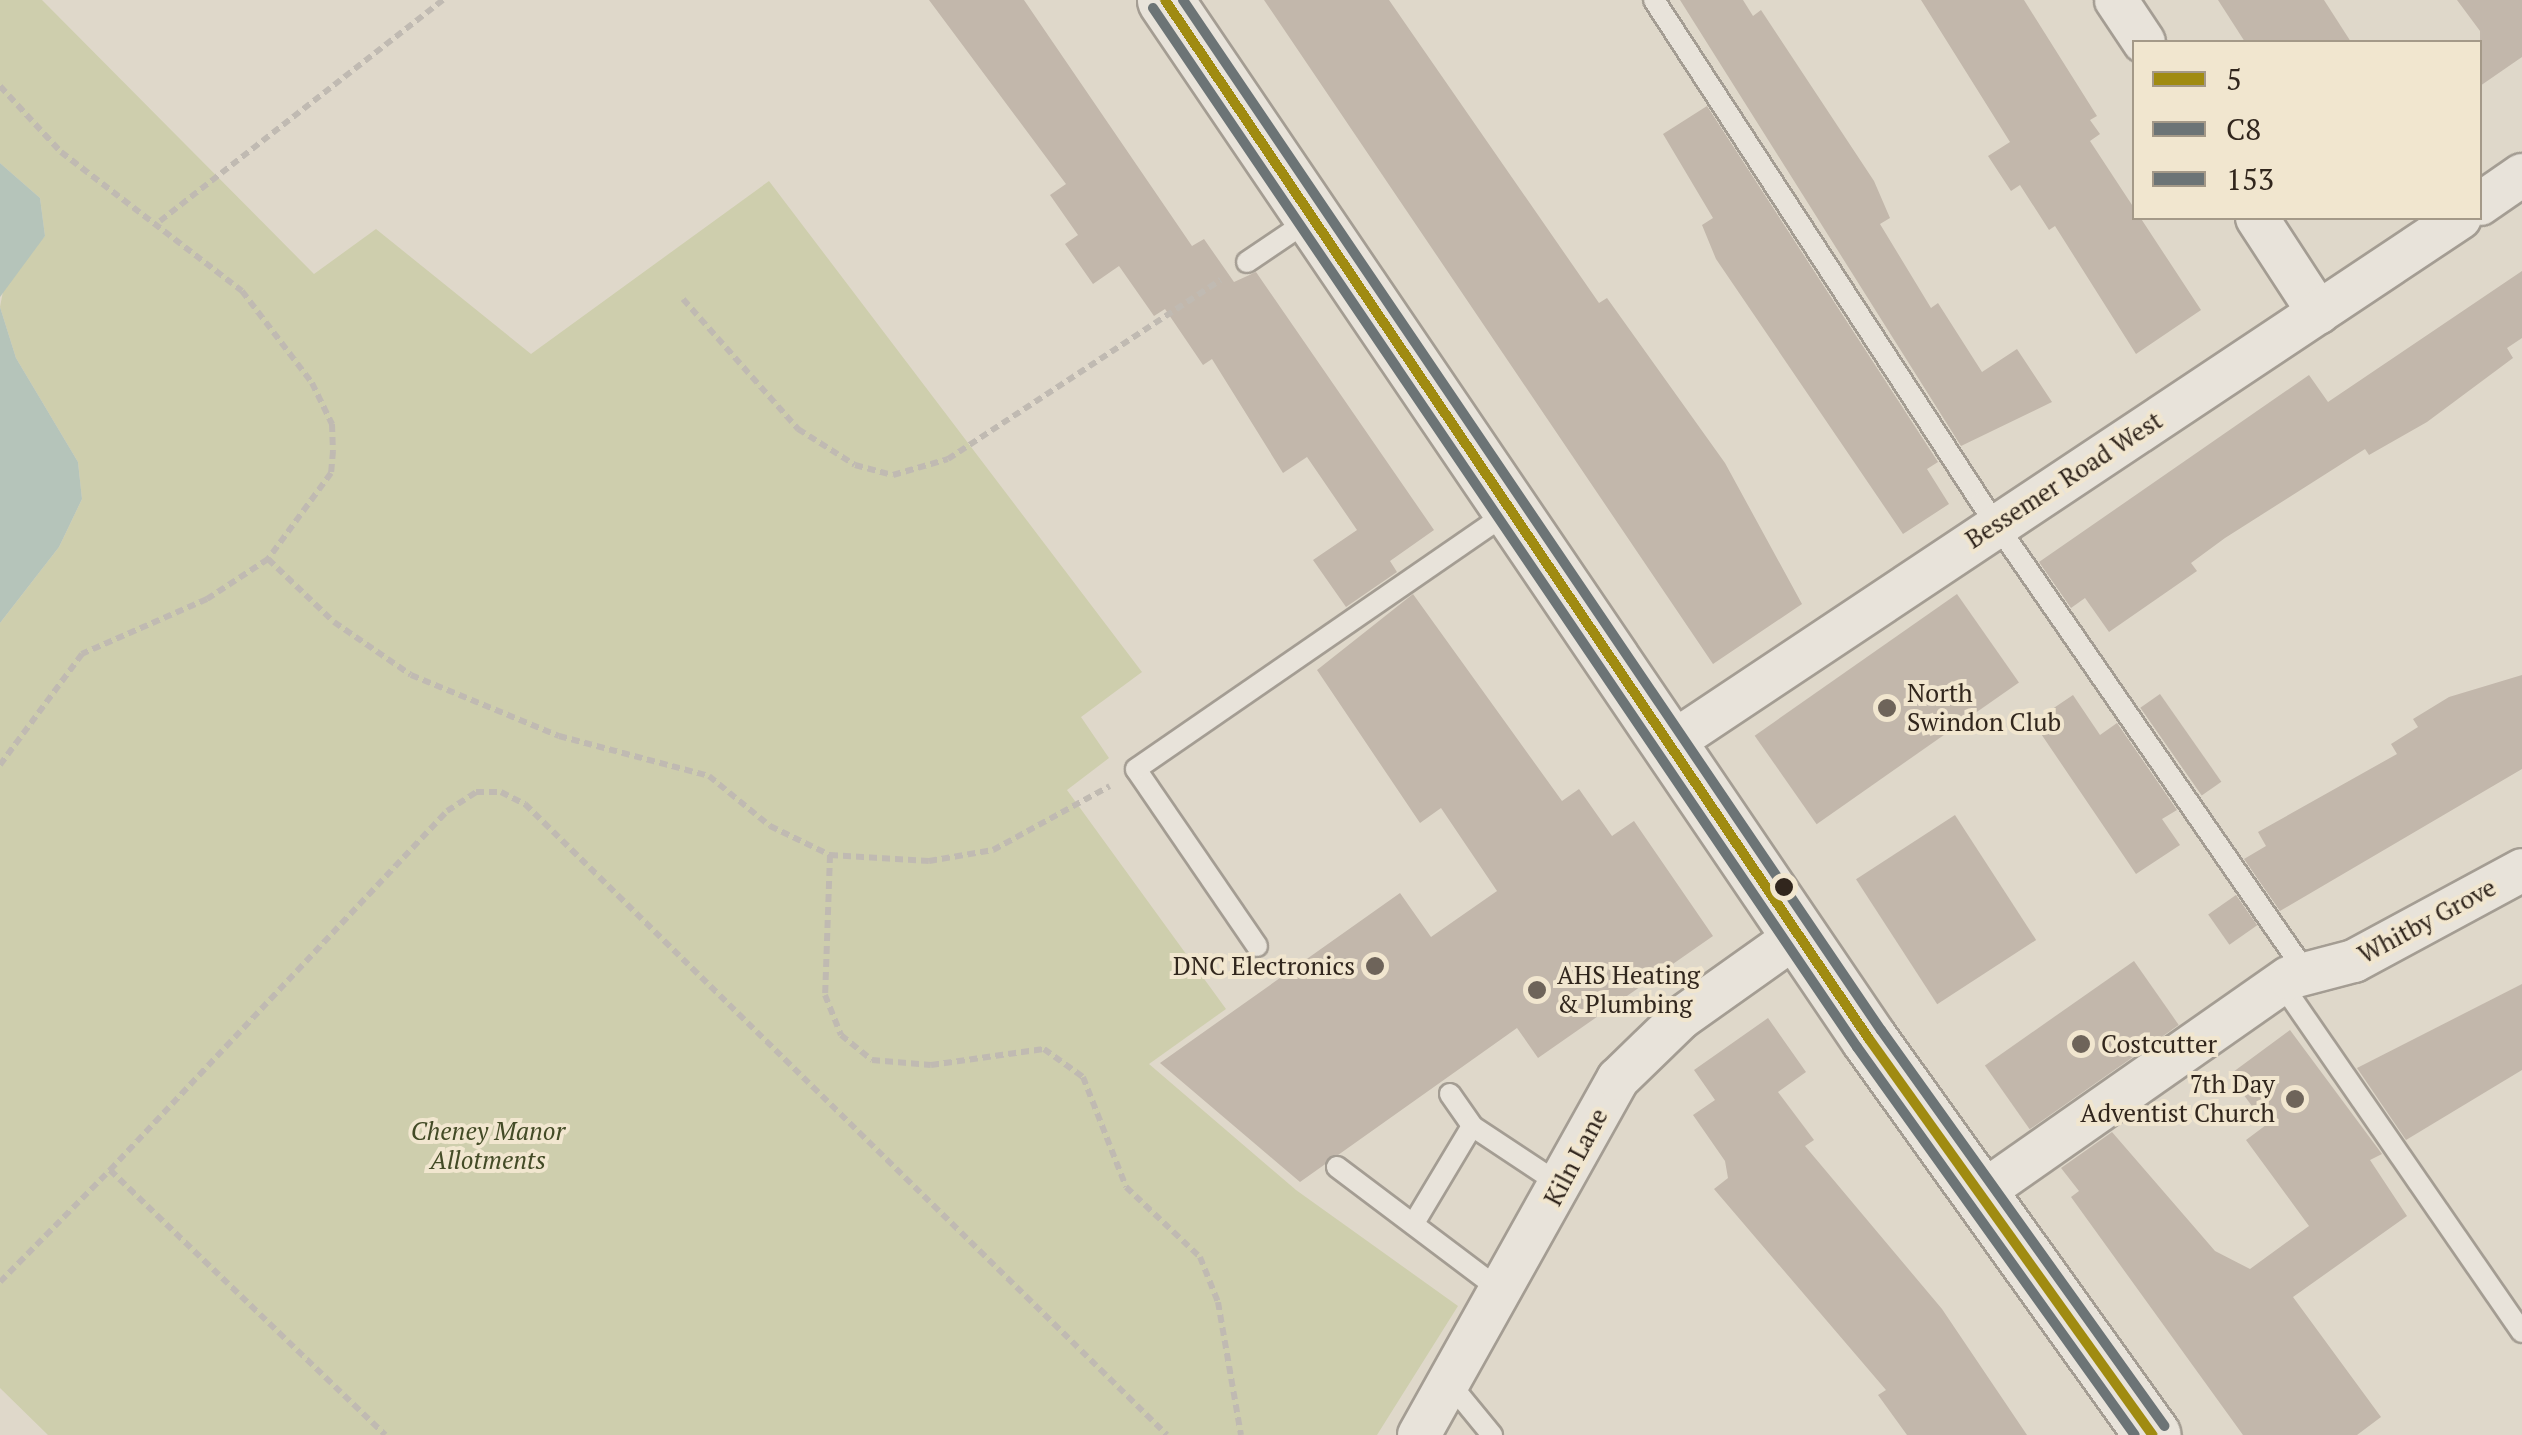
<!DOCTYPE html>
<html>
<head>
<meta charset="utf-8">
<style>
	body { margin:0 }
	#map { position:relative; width:2522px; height:1435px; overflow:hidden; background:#dfd8ca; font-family:"PT Serif",serif }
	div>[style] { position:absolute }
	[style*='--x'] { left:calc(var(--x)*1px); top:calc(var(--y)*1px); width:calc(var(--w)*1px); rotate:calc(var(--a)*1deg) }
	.green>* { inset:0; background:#cecead }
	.water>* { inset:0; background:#b5c4ba }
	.building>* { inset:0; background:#c2b7ab; transform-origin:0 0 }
	.path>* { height:6px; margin-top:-3px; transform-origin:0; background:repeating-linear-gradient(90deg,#c0bab2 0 8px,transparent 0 13px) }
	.roads { filter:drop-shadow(2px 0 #a49d93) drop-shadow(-2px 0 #a49d93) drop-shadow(0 2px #a49d93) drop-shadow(0 -2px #a49d93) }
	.lane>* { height:20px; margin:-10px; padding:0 10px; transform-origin:10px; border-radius:10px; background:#e8e3da }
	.street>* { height:42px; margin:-21px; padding:0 21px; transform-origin:21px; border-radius:21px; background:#e8e3da }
	.secondary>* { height:55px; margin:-27.5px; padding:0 27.5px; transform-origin:27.5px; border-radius:27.5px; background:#e8e3da }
	.bus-1>* { height:10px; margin:-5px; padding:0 5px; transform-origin:5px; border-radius:5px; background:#a08b11 }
	.bus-2>* { height:10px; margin:-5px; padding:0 5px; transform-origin:5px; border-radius:5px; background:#6c7476 }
	.bus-3>* { height:10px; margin:-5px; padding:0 5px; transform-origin:5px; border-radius:5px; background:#6c7476 }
	.dots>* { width:28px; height:28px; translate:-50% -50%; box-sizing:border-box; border:5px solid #f1e6cf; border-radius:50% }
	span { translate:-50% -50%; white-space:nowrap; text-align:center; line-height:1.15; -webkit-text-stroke:8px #f1e6cf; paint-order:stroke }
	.street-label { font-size:25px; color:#31261d }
	.poi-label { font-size:25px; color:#31261d }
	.left { translate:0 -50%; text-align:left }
	.right { translate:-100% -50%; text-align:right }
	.park-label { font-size:25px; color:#434b26; font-style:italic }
	.legend { position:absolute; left:2132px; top:40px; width:350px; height:180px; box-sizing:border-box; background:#f1e6cf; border:2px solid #a49988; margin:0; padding:12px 18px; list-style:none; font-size:30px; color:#31261d }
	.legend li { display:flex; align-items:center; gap:20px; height:50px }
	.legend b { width:50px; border:2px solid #a49988 }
</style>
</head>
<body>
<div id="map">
	<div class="green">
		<div style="clip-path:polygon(0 0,42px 0,314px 274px,376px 229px,531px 354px,769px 181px,1142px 672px,1081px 717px,1109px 758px,1067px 790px,1226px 1009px,1149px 1064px,1296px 1190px,1458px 1306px,1377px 1435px,48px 1435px,0 1388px,0 623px,59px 547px,82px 499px,78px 462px,16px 358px,0 307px,5px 281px,45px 236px,40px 198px,0 163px)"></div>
	</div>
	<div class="water">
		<div style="clip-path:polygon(0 163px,40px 198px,45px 236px,0 297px)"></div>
		<div style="clip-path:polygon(0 307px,16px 358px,78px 462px,82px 499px,59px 547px,0 623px)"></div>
	</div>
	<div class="building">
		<div style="clip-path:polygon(929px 0,1024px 0,1192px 246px,1204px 239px,1234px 282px,1256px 272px,1434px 530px,1390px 561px,1397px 572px,1346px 607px,1313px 560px,1357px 530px,1307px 457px,1283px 473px,1212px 359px,1203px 365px,1165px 309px,1154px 316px,1119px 266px,1093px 284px,1065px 244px,1078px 235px,1050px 195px,1066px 184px)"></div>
		<div style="clip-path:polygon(1264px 0,1389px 0,1599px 303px,1607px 298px,1725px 463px,1802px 604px,1713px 664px)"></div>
		<div style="clip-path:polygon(1680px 0,1743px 0,1753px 16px,1761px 10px,1874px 181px,1890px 218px,1880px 224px,1931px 308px,1938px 303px,1982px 372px,2017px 349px,2052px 402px,1961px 446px)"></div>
		<div style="clip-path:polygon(1921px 0,2024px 0,2097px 116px,2090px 120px,2100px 134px,2090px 141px,2201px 310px,2136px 354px,2055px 226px,2049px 230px,2020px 185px,2011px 191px,1988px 156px,2010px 142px)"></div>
		<div style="clip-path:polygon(2218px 0,2324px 0,2351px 42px,2245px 42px)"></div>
		<div style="clip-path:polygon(2457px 0,2522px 0,2522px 57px,2480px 86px,2480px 31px)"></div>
		<div style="clip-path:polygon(1707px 106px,1938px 462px,1927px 469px,1949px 504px,1903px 534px,1716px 259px,1702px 225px,1713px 218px,1663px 134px)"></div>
		<div style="clip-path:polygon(2522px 271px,2522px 338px,2507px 348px,2513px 358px,2427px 422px,2369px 455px,2365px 449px,2225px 538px,2191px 563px,2197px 571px,2109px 632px,2085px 598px,2071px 608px,2039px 562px,2309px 375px,2328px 402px)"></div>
		<div style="clip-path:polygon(1413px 594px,1562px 801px,1579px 789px,1612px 836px,1634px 821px,1713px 936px,1538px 1058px,1517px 1028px,1300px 1182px,1160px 1063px,1400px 893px,1431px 937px,1497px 891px,1441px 808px,1420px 823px,1317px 670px)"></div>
		<div style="left:1957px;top:594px;width:108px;height:247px;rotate:55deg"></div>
		<div style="clip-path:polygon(2522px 675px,2522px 769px,2280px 911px,2244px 859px,2266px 846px,2258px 832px,2397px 754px,2391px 744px,2418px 727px,2413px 719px,2449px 697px)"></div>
		<div style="left:2160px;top:694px;width:107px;height:24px;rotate:55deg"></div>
		<div style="clip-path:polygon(2073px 695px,2100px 735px,2117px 723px,2177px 810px,2162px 819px,2180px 845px,2136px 874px,2033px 722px)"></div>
		<div style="left:1955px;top:815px;width:149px;height:118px;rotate:57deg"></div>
		<div style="left:2236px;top:895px;width:37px;height:34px;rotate:55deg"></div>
		<div style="left:2134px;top:961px;width:78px;height:182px;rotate:55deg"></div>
		<div style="clip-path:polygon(2522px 984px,2522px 1070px,2406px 1140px,2357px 1068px)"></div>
		<div style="clip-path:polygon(1768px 1018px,1806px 1072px,1778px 1092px,1814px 1140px,1805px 1146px,1942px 1309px,2027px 1435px,1907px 1435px,1878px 1395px,1886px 1390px,1714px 1189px,1728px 1178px,1725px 1161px,1693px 1115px,1715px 1100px,1694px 1070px)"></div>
		<div style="clip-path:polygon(2290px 1030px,2382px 1154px,2370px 1160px,2407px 1216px,2293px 1297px,2381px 1417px,2357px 1435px,2243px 1435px,2071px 1197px,2079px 1191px,2061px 1168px,2112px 1132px,2215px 1251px,2250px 1269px,2309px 1226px,2246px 1140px,2266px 1125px,2229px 1075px)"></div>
	</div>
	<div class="path">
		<div style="--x:0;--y:86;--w:90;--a:47.3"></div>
		<div style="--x:61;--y:152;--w:228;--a:37.5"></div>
		<div style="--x:242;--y:291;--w:116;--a:52.7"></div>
		<div style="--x:312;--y:383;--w:46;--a:64"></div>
		<div style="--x:332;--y:424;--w:27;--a:88"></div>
		<div style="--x:333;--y:451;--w:22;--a:95"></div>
		<div style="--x:331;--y:473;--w:107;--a:126.2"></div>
		<div style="--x:268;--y:559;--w:73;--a:146.7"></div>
		<div style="--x:207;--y:599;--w:137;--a:156.3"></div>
		<div style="--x:82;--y:654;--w:138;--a:126.5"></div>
		<div style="--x:160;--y:221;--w:359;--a:-38"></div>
		<div style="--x:683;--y:299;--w:174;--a:48.5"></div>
		<div style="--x:798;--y:429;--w:67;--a:32.3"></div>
		<div style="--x:855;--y:465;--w:39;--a:15"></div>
		<div style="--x:893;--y:475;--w:57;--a:-16.2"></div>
		<div style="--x:948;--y:459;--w:326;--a:-33.3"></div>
		<div style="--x:268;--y:559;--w:91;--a:43.7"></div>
		<div style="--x:334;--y:622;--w:93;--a:34.5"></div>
		<div style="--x:411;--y:675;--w:160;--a:22.4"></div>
		<div style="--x:559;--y:736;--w:155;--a:14.9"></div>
		<div style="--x:709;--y:776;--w:79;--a:39.3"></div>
		<div style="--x:770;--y:826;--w:67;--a:25.8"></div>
		<div style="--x:830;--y:855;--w:99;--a:3.5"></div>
		<div style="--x:929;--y:861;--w:65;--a:-9.8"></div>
		<div style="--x:993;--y:850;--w:133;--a:-28.7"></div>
		<div style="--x:830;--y:855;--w:140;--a:92"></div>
		<div style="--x:825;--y:995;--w:43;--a:68.2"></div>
		<div style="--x:841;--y:1035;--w:40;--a:39"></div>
		<div style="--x:872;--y:1060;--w:59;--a:4.8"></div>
		<div style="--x:931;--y:1065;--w:114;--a:-8.1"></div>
		<div style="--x:1044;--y:1049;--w:48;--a:35.7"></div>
		<div style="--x:1083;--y:1077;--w:118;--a:68.6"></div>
		<div style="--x:1126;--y:1187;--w:102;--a:43.4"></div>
		<div style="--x:1200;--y:1257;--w:48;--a:68.2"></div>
		<div style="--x:1218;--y:1302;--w:135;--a:80.2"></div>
		<div style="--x:110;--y:1170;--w:492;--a:-46.8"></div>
		<div style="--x:447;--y:811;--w:35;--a:-33"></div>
		<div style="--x:476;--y:792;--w:25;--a:0"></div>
		<div style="--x:501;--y:792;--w:27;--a:27"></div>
		<div style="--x:525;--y:804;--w:900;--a:44.5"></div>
		<div style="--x:0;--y:1282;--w:157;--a:-45.5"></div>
		<div style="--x:110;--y:1170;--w:382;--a:43.9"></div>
	</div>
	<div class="roads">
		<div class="lane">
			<div style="--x:1654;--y:0;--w:599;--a:56.92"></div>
			<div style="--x:1981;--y:502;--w:574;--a:55.37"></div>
			<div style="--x:1247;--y:262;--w:78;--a:-34.1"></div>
			<div style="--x:1257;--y:946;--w:214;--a:-124.4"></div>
			<div style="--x:1136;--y:769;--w:452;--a:-34.6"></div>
			<div style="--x:2281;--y:983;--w:424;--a:55.4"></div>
			<div style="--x:1450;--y:1094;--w:39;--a:55"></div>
			<div style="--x:1472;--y:1126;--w:107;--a:33.5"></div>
			<div style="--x:1337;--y:1167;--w:208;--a:37"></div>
			<div style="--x:1414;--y:1223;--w:113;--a:-59.1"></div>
			<div style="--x:1451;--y:1385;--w:65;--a:50.6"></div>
		</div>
		<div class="street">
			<div style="--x:2116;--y:0;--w:50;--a:56.3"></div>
			<div style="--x:2480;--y:204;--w:51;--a:-34.6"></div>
			<div style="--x:2257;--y:218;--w:113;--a:56.9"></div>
			<div style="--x:1670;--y:744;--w:949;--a:-33.66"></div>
			<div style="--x:1980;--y:1194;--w:377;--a:-35"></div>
			<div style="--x:2289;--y:978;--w:67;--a:-14.7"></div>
			<div style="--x:2354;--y:961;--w:191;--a:-28.4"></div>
			<div style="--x:1419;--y:1435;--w:408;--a:-60.8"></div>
			<div style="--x:1618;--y:1079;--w:88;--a:-44.1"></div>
			<div style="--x:1681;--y:1018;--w:143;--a:-35.4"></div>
		</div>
		<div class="secondary">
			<div style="--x:1165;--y:0;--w:1255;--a:55.88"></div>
			<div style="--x:1869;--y:1039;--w:487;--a:54.4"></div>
		</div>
	</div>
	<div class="bus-1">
		<div style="--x:1165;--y:0;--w:1255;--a:55.88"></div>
		<div style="--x:1869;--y:1039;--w:487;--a:54.4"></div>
	</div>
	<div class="bus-2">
		<div style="--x:1153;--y:8;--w:1255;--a:55.88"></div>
		<div style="--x:1857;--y:1047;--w:477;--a:54.4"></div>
	</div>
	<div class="bus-3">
		<div style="--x:1183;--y:0;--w:1244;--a:55.88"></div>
		<div style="--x:1881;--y:1030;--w:487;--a:54.4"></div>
	</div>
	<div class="dots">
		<div style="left:1887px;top:708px;background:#6e645a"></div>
		<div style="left:1784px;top:887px;background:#31261d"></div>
		<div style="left:1375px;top:966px;background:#6e645a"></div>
		<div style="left:1537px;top:990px;background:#6e645a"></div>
		<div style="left:2081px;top:1044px;background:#6e645a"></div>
		<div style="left:2295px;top:1099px;background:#6e645a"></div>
	</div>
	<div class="street-label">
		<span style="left:2064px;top:480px;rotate:-33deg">Bessemer Road West</span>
		<span style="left:2427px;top:921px;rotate:-28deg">Whitby Grove</span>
		<span style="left:1576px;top:1157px;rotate:-62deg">Kiln Lane</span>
	</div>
	<div class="poi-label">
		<span class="left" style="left:1907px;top:708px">North<br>Swindon Club</span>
		<span class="right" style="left:1355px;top:966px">DNC Electronics</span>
		<span class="left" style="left:1557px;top:990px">AHS Heating<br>&amp; Plumbing</span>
		<span class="left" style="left:2101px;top:1044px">Costcutter</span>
		<span class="right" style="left:2275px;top:1099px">7th Day<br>Adventist Church</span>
	</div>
	<div class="park-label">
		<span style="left:488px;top:1146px">Cheney Manor<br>Allotments</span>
	</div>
	<ul class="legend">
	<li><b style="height:12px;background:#a08b11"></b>5</li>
	<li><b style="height:12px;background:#6c7476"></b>C8</li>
	<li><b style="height:12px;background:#6c7476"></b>153</li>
	</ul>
</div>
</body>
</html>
